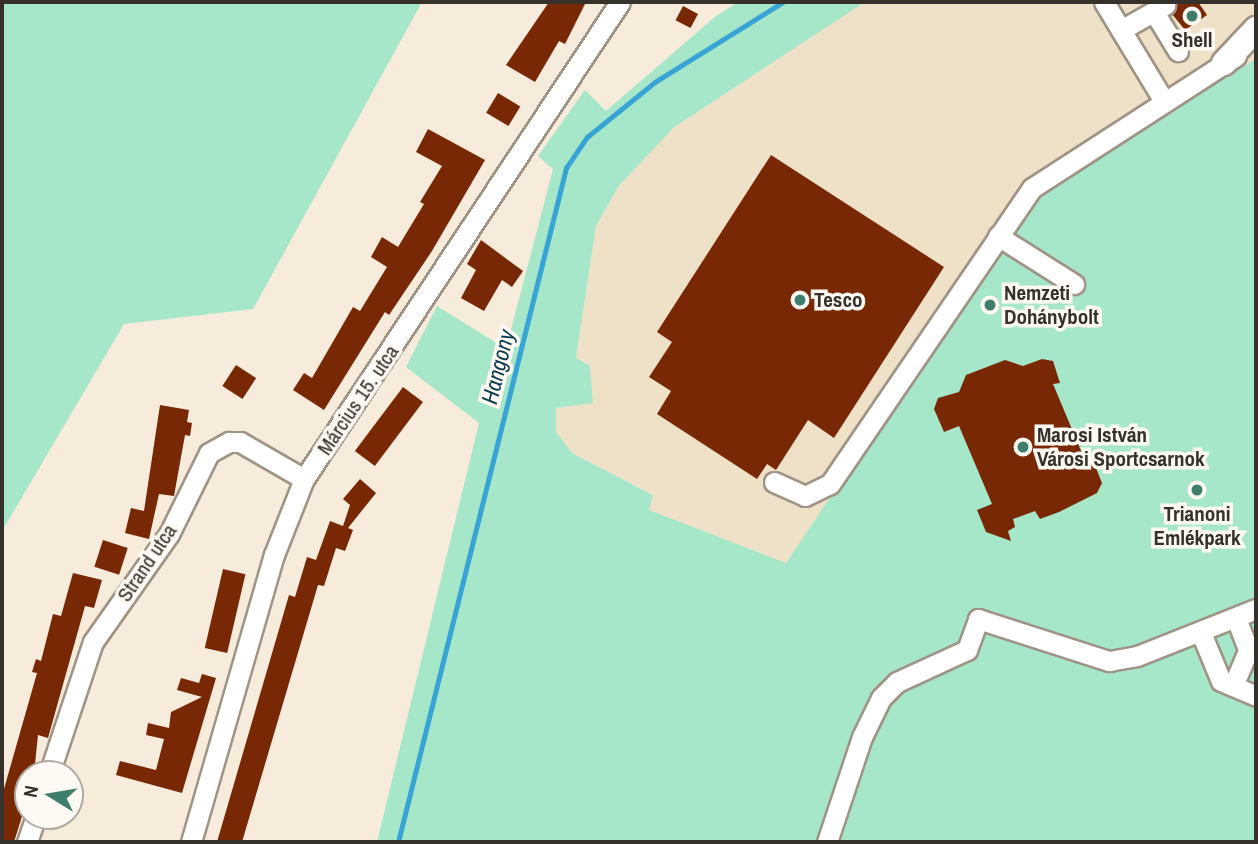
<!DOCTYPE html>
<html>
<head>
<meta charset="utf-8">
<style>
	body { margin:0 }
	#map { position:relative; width:1258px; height:844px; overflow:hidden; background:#f7ebdb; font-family:"Archivo Narrow",sans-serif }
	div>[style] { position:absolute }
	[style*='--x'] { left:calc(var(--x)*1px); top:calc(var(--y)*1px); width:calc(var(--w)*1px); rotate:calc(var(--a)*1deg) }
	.built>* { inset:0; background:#efe0c8 }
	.green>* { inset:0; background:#a6e6c9 }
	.stream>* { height:4.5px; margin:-2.25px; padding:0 2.25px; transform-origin:2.25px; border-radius:2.25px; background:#38a4d6 }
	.building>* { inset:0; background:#792805; transform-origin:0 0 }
	.roads { filter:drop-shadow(2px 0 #9f9485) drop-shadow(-2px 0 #9f9485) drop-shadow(0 2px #9f9485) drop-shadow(0 -2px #9f9485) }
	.minor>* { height:19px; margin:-9.5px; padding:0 9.5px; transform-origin:9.5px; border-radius:9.5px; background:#fff }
	.major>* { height:24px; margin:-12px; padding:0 12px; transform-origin:12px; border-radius:12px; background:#fff }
	.dots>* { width:19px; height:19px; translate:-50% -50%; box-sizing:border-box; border:4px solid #fefaf3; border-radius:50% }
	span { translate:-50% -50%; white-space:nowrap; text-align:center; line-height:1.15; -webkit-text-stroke:7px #fefaf3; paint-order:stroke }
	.poi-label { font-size:21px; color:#36322b; font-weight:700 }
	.left { translate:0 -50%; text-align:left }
	.street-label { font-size:21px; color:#36322b }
	.water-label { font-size:23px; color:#0c3a4f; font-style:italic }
	.frame { position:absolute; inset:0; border:4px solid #36322b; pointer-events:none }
	.north { position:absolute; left:14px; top:760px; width:70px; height:70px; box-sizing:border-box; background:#fefaf3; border:2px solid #aeaaa3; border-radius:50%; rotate:281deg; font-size:19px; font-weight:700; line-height:28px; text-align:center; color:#36322b }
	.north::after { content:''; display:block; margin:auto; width:24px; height:32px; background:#3e7e6c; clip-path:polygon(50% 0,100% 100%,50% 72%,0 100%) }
</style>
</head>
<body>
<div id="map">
	<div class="built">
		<div style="clip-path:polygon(865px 2px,1256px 2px,1256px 59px,1047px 185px,1028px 203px,786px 563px,649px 510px,653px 494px,572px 453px,556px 432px,555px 408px,593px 403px,590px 366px,576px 359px,596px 226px,618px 187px,673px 128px)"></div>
	</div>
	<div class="green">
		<div style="clip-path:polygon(2px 2px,422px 2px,253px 309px,124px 324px,2px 531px)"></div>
		<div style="clip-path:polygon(738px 2px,865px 2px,673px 128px,618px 187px,596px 226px,576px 358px,590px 366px,593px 403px,556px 408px,556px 432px,572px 453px,653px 495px,649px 510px,786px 563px,1028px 203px,1047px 185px,1256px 59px,1256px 842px,377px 842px,479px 423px,406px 367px,437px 306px,506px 349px,553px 169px,538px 156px,585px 90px,606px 111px,716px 16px)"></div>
	</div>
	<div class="stream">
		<div style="--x:398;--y:842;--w:695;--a:-76"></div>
		<div style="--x:566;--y:168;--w:37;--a:-56"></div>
		<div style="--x:587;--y:137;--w:87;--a:-39"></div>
		<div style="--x:655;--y:82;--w:151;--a:-32"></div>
	</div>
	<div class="building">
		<div style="clip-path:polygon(549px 2px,586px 2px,565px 44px,559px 41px,535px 82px,506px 65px)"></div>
		<div style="clip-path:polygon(1176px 2px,1198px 2px,1207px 15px,1185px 30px,1172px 14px)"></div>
		<div style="left:683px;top:6px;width:17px;height:16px;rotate:28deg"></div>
		<div style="left:498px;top:93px;width:26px;height:23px;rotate:31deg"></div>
		<div style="clip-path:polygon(428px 129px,485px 160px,432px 251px,389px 315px,385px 312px,324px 410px,293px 390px,304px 373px,312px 378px,353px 307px,360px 311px,387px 267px,371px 257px,382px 237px,398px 247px,424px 204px,420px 202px,442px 166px,416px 152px)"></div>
		<div style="clip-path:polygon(771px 155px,944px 267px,834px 438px,808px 420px,776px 470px,767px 464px,757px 479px,657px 414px,671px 391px,649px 377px,672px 342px,657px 332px)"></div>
		<div style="clip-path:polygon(481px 240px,523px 271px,512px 287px,502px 280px,484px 311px,461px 298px,476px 270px,467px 264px)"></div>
		<div style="clip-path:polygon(1042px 359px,1053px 361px,1060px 383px,1053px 384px,1087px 465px,1094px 463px,1102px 483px,1097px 493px,1059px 512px,1040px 519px,1035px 511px,1013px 519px,1015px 527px,1008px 531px,1011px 541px,986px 532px,977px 510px,992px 504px,959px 426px,944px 432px,934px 409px,938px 398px,959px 392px,966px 375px,1005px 360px,1023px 366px)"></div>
		<div style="left:236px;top:365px;width:24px;height:25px;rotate:33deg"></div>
		<div style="left:403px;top:387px;width:25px;height:80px;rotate:37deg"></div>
		<div style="clip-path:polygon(160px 405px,189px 410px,187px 422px,192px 423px,190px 436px,185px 435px,174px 496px,159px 494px,149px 539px,125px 533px,131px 508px,144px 511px)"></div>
		<div style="clip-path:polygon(360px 479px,376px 493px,348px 528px,353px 530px,345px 551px,336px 548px,324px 586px,318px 585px,242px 842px,217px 842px,289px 595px,295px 597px,307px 557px,316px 560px,330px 521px,343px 526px,350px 505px,343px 499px)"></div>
		<div style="left:103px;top:540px;width:26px;height:28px;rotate:18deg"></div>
		<div style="left:223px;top:569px;width:23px;height:81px;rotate:13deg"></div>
		<div style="clip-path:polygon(73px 573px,102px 580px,94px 608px,85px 606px,48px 738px,38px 735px,34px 774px,28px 774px,28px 797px,14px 842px,2px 842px,2px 796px,37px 673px,32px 672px,36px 659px,41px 661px,53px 614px,61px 616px)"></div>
		<div style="clip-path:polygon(202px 674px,216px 678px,182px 793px,116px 775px,120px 761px,156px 770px,164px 739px,146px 735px,148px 723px,169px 728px,171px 712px,202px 697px,177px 690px,181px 678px,199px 683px)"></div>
	</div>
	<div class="roads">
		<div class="minor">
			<div style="--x:1104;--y:2;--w:116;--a:58.8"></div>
			<div style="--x:1154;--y:12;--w:46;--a:58.4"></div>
			<div style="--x:1121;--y:30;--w:51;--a:-29.6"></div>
			<div style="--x:998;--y:236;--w:90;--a:32.3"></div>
			<div style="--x:774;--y:482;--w:34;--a:24"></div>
			<div style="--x:805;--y:496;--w:28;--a:-26"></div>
			<div style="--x:830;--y:484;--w:358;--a:-55.7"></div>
			<div style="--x:1032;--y:188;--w:243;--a:-32.9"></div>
			<div style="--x:1236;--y:618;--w:34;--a:69"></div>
			<div style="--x:1248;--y:650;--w:9;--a:27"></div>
			<div style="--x:1201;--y:633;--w:52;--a:67.4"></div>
			<div style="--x:1221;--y:681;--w:38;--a:23"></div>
			<div style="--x:1233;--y:686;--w:39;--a:-67"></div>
			<div style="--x:49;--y:774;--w:139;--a:-71.6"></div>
			<div style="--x:93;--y:642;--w:132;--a:-54.9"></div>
			<div style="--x:169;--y:534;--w:90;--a:-63.7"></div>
			<div style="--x:209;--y:453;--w:23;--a:-29"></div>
			<div style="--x:229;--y:442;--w:11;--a:0"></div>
			<div style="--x:240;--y:442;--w:74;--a:30"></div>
			<div style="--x:27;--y:842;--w:28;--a:-71"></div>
			<div style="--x:191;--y:842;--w:299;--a:-73.9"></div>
			<div style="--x:274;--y:555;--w:82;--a:-68.5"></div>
			<div style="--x:304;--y:479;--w:572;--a:-56.48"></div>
			<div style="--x:827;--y:842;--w:111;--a:-71.6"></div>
			<div style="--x:862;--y:737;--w:43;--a:-64"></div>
			<div style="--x:881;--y:698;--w:23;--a:-45"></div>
			<div style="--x:897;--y:682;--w:77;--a:-24.6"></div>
			<div style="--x:967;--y:650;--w:33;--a:-70"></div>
			<div style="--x:978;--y:619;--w:138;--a:17.8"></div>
			<div style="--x:1109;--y:661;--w:28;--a:-10"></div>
			<div style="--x:1137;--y:656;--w:128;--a:-21.6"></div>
		</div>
		<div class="major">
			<div style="--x:1224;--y:63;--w:47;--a:-46.7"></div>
		</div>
	</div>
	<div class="dots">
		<div style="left:1192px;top:16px;background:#3e7e6c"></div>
		<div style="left:800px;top:300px;background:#3e7e6c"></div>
		<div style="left:990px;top:305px;background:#3e7e6c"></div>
		<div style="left:1023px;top:447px;background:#3e7e6c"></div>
		<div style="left:1197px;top:490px;background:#3e7e6c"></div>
	</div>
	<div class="poi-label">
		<span style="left:1192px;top:40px">Shell</span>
		<span class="left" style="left:1004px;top:305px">Nemzeti<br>Dohánybolt</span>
		<span class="left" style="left:814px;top:300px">Tesco</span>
		<span class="left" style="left:1037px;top:447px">Marosi István<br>Városi Sportcsarnok</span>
		<span style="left:1197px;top:526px">Trianoni<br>Emlékpark</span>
	</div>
	<div class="street-label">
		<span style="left:358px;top:400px;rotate:-56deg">Március 15. utca</span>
		<span style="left:147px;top:563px;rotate:-56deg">Strand utca</span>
	</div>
	<div class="water-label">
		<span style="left:498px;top:367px;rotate:-76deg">Hangony</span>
	</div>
	<div class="frame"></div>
	<div class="north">N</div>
</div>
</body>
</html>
